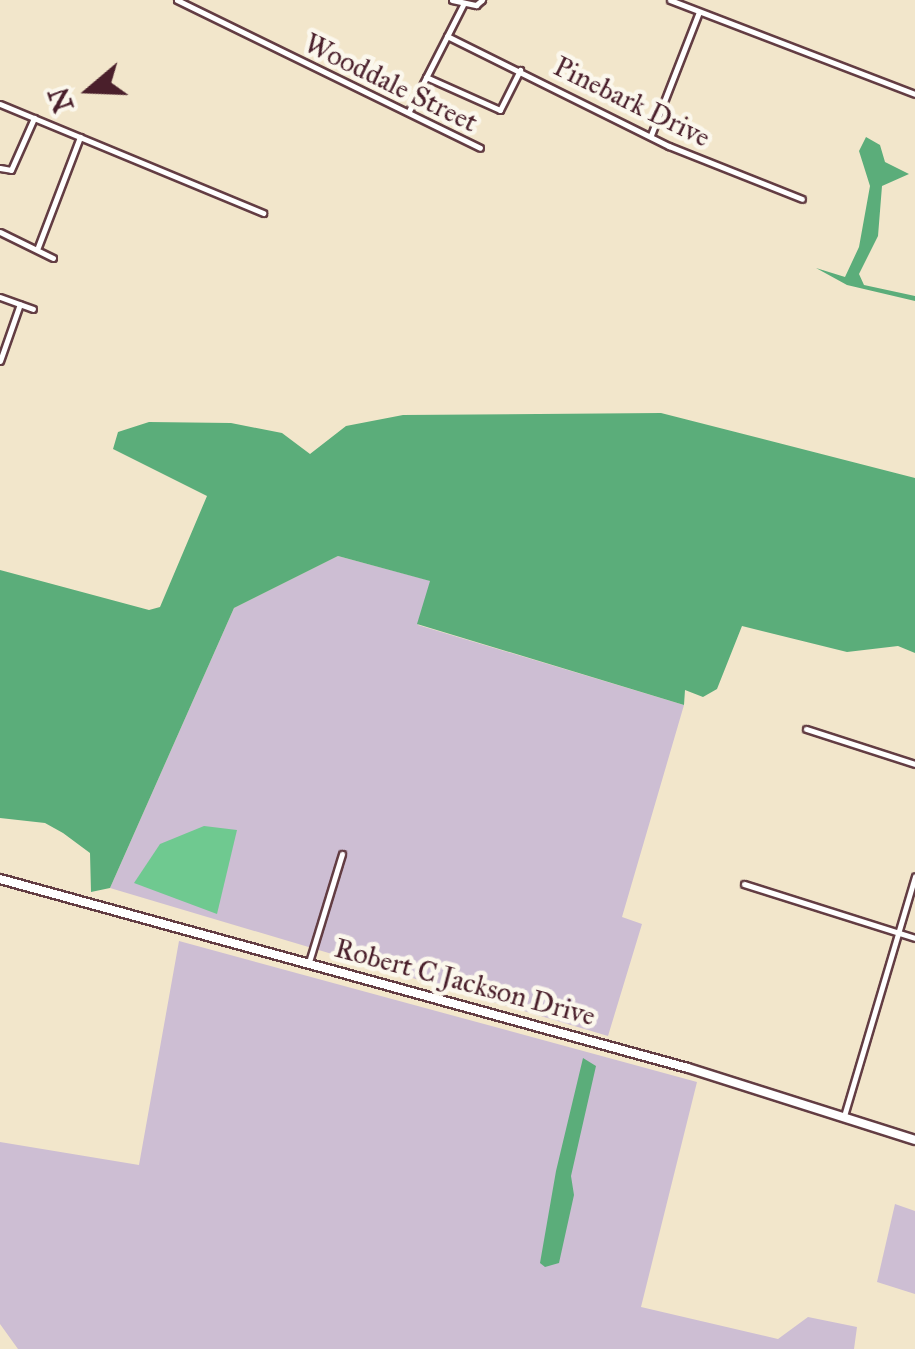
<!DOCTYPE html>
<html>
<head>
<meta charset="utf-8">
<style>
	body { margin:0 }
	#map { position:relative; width:915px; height:1349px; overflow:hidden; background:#f2e6cb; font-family:"IM FELL Great Primer",serif }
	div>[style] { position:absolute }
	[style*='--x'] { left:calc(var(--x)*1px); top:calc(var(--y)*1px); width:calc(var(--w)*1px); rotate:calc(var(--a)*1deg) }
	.industrial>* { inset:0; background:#cdbed3 }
	.green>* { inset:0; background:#6fc990 }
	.forest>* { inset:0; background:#5bad7a }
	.roads { filter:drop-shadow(2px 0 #633d43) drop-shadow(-2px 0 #633d43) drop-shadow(0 2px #633d43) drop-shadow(0 -2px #633d43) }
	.minor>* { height:5px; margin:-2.5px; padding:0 2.5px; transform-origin:2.5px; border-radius:2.5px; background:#fff }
	.secondary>* { height:8px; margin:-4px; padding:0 4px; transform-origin:4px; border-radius:4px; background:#fff }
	span { translate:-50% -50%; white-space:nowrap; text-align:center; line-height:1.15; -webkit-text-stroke:9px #fbf7ec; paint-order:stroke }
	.street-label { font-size:28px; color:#4a1f2b }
	.north { position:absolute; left:40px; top:40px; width:100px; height:100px; -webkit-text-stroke:8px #fbf7ec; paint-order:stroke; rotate:251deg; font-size:28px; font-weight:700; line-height:40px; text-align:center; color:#4a1f2b }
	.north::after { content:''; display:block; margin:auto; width:35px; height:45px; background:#4a1f2b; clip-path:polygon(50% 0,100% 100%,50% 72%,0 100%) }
</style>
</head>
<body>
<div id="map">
	<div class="industrial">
		<div style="clip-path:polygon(338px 556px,431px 581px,418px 625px,684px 705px,622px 917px,642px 924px,608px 1036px,110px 888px,234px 608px)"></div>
		<div style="clip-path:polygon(179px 941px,697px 1082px,641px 1307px,778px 1339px,808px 1317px,857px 1327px,854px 1349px,18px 1349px,0 1324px,0 1142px,139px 1165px)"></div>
		<div style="clip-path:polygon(895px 1204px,915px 1211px,915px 1294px,877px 1282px)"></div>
	</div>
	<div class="green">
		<div style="clip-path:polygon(204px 826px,237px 830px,217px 914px,134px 883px,160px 844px)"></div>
	</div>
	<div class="forest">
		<div style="clip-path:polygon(866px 137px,880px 145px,885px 162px,909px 174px,882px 186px,878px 236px,859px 274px,864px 285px,915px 296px,915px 301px,847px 285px,816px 268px,845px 277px,859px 247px,870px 186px,859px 151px)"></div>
		<div style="clip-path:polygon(661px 413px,915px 478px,915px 653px,898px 646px,847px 652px,742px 626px,717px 689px,703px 697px,685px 690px,684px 705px,417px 624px,430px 581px,338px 556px,234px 608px,110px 888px,91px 892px,90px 853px,63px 833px,45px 823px,0 818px,0 570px,149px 610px,160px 607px,207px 496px,113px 449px,118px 432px,149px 422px,231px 423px,282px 433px,310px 454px,346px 426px,403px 415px)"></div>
		<div style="clip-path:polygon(583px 1058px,596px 1066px,571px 1176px,574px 1195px,559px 1263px,545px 1267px,540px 1263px,556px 1171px)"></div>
	</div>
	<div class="roads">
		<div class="minor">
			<div style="--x:177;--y:0;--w:337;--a:26"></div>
			<div style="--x:452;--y:0;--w:25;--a:12"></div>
			<div style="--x:476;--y:5;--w:8;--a:-40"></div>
			<div style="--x:670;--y:0;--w:262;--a:21"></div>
			<div style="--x:447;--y:36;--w:248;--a:26.4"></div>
			<div style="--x:669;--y:146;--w:143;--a:21.7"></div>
			<div style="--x:426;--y:77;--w:81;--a:24"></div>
			<div style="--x:500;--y:110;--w:45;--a:-63.4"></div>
			<div style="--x:0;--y:104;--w:285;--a:22.5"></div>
			<div style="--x:409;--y:111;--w:119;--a:-63"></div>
			<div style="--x:651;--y:135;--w:132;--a:-68.7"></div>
			<div style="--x:0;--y:168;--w:11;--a:10"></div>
			<div style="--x:11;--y:170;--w:57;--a:-66.1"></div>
			<div style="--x:0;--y:232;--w:59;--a:26.1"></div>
			<div style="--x:38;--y:247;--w:118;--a:-69.1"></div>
			<div style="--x:0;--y:297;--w:35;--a:20"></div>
			<div style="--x:0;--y:361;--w:60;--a:-70.7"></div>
			<div style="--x:806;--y:729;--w:114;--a:17.8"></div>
			<div style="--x:744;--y:884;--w:179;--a:17.5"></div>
			<div style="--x:309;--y:962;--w:113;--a:-73"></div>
			<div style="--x:844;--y:1116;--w:250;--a:-73.5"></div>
		</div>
		<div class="secondary">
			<div style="--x:0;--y:879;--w:713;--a:15.36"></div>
			<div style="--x:688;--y:1068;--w:238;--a:17.6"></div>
		</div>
	</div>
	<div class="street-label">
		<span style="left:391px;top:83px;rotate:26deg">Wooddale Street</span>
		<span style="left:632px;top:102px;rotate:26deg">Pinebark Drive</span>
		<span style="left:465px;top:982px;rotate:15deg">Robert C Jackson Drive</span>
	</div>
	<div class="north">N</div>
</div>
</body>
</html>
